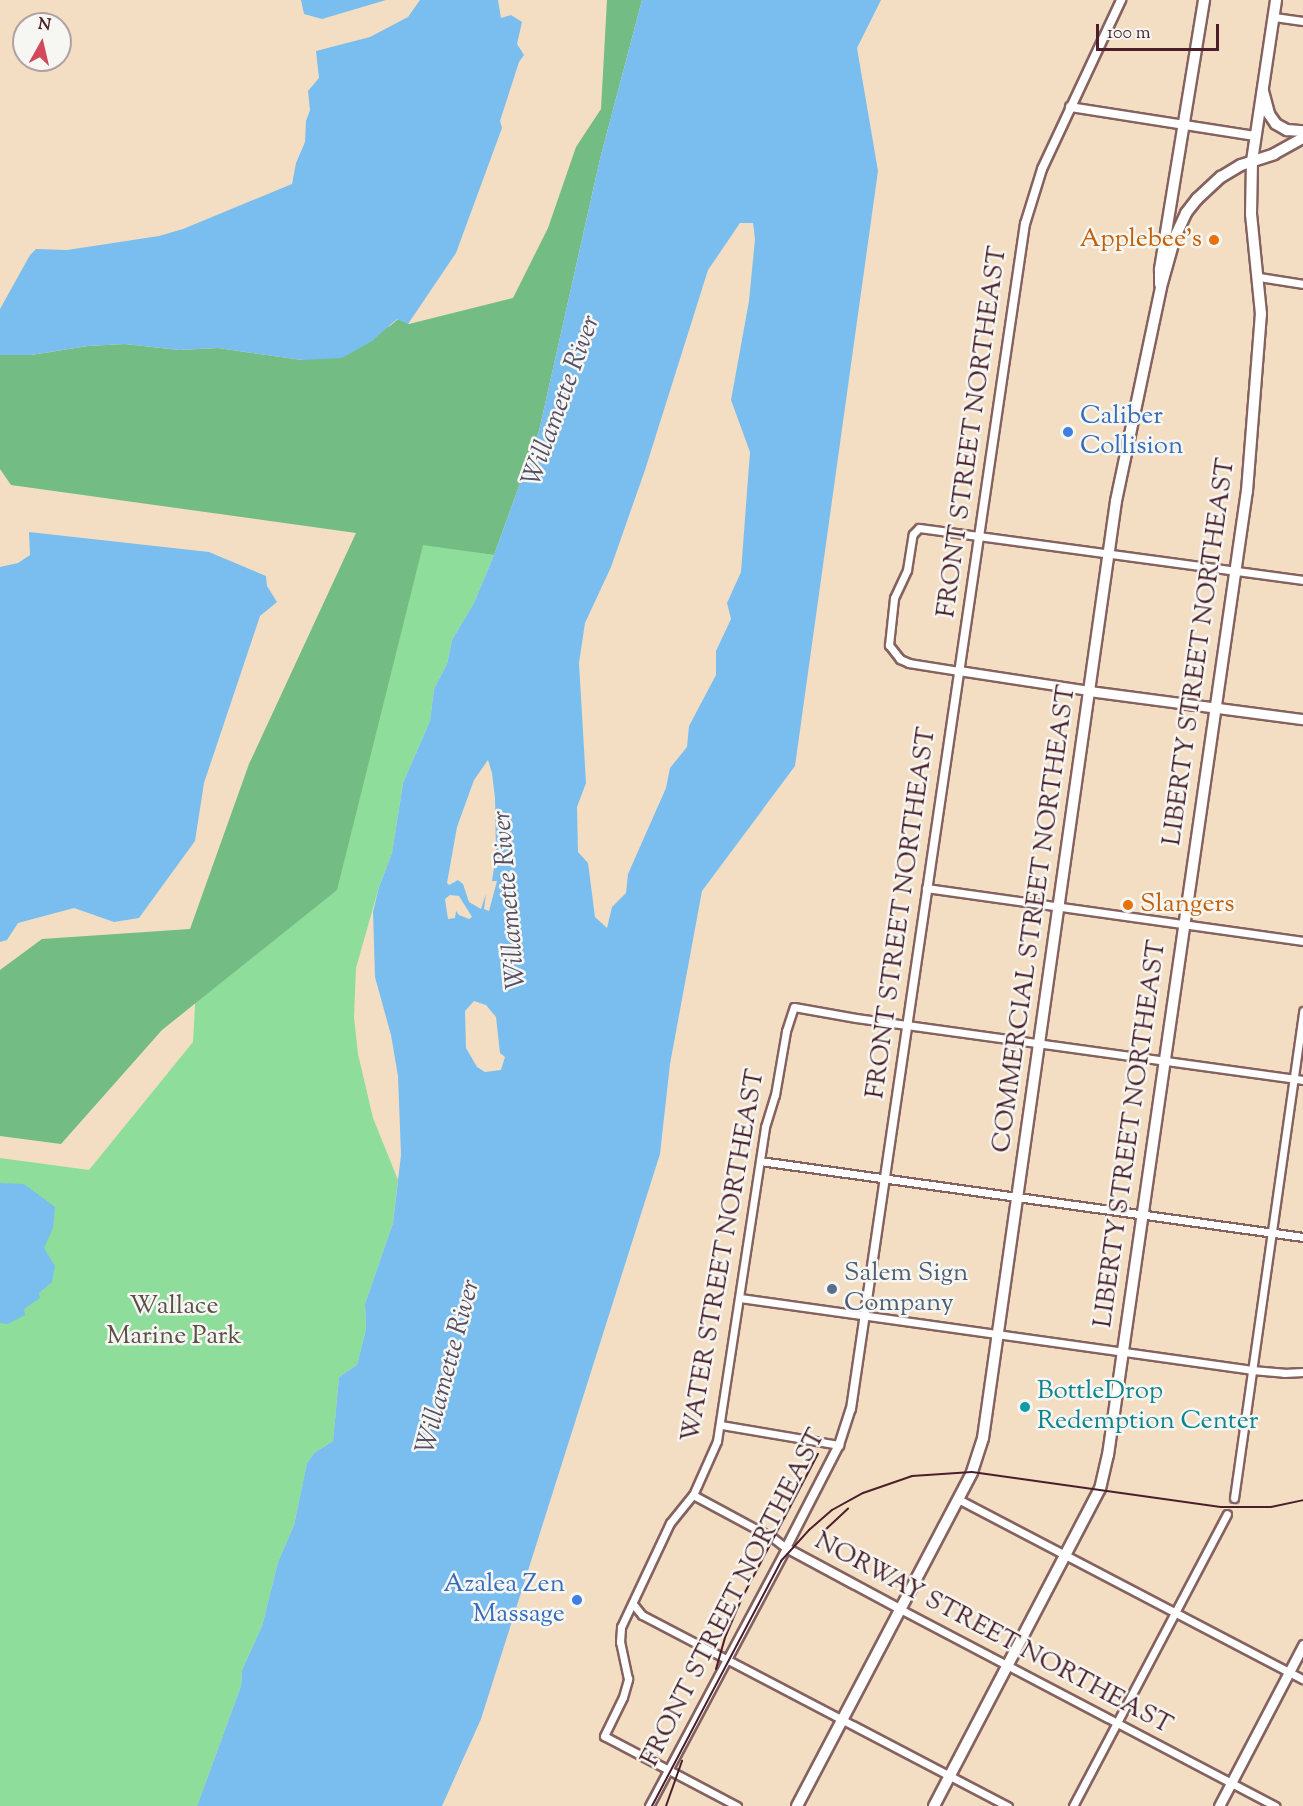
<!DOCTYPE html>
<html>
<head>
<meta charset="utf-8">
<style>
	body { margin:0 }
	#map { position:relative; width:1303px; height:1806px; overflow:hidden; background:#f3dec3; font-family:"Sorts Mill Goudy",serif }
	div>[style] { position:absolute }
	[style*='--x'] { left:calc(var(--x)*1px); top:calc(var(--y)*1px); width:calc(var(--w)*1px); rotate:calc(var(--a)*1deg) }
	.green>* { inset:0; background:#8fdd9b }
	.forest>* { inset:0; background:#73bc83 }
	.water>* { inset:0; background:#7abef0 }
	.roads { filter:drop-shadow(2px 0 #856260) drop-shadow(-2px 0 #856260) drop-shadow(0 2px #856260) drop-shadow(0 -2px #856260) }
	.minor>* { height:7px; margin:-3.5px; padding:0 3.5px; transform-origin:3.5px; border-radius:3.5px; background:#fff }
	.tertiary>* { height:8px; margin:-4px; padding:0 4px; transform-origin:4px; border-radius:4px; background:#fff }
	.secondary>* { height:9px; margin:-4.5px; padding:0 4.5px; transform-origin:4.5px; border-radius:4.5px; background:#fff }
	.primary>* { height:10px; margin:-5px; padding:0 5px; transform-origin:5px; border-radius:5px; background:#fff }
	.trunk>* { height:10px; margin:-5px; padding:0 5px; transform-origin:5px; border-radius:5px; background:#fff }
	.rail>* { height:2px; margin:-1px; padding:0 1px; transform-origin:1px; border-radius:1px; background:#4a1f2b }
	.dots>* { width:16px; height:16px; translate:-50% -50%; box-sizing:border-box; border:3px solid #f6f6f2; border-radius:50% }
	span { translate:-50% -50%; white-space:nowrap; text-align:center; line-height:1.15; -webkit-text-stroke:5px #f6f6f2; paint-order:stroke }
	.food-label { font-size:26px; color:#c56008 }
	.right { translate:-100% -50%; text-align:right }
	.left { translate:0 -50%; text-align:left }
	.shop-label { font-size:26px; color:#366cbe }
	.street-label { font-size:26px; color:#4a1f2b }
	.service-label { font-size:26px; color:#4e5e75 }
	.park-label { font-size:26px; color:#5b4e47 }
	.culture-label { font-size:26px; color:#0d838f }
	.water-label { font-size:27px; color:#584f66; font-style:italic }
	.north { position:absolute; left:12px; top:12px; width:60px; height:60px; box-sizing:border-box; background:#f6f6f2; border:2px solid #b1a0a2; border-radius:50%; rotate:8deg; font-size:16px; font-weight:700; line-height:24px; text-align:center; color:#4a1f2b }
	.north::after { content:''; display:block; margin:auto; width:21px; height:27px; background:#d1495b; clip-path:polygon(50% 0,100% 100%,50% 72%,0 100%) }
	.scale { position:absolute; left:1096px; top:24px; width:123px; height:27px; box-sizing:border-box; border:3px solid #4a1f2b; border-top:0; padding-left:8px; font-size:18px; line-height:21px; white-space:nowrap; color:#4a1f2b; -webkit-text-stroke:4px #f6f6f2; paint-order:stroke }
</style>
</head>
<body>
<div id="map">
	<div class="green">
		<div style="clip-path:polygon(423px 544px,494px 555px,474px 603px,452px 640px,447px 664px,434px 689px,430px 721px,403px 783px,392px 853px,379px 887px,356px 968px,354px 1017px,358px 1054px,373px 1118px,398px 1180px,393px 1223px,365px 1304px,366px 1329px,357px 1365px,339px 1377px,333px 1441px,314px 1453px,307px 1463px,294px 1525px,278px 1562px,262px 1626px,242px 1670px,241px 1686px,197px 1806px,0 1806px,0 1158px,89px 1170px,193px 1042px,199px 932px)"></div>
	</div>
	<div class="forest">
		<div style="clip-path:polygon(607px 0,642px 0,600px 159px,539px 431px,494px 555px,423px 545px,337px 890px,162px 1030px,61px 1144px,0 1136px,0 970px,42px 939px,190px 929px,249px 764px,356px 533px,11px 485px,0 469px,0 355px,31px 355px,88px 346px,125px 344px,179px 350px,218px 348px,302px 360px,390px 326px,398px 319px,409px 324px,513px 298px,548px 228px,576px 147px,601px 109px)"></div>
	</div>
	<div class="water">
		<div style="clip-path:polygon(301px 0,386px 0,322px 19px,304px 14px)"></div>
		<div style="clip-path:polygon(420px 0,498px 0,501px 18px,511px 15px,522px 22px,517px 44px,524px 55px,519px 62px,500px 121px,502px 128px,456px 253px,408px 324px,397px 319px,372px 341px,342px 358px,302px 360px,218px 348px,179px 350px,125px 344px,88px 346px,31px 355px,0 355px,0 309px,30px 255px,36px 249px,67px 250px,159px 236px,183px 229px,292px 184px,296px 163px,305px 142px,306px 121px,310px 110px,308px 91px,319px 78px,316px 51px,370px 37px,408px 17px)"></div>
		<div style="clip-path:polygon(evenodd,642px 0,881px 0,857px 48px,878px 171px,795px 766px,702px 891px,670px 1064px,660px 1154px,481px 1719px,442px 1806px,197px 1806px,241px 1686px,242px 1670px,262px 1626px,278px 1562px,294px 1525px,307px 1463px,314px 1453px,333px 1441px,339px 1377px,357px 1365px,366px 1329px,365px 1304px,393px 1223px,401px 1155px,398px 1076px,391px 1035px,375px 977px,373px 912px,379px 887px,392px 853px,403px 783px,430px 721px,434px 689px,447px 664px,452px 640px,474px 603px,494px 555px,539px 431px,600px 159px,642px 0,740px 223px,753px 223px,755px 239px,749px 301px,731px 400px,750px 452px,741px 572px,727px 603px,731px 619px,716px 651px,716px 675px,689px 726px,687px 747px,670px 768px,666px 788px,628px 874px,626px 893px,612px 907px,607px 928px,595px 917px,588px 863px,578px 852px,577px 807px,586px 783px,579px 663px,585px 623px,611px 567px,645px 470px,708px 270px,740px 223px,642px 0,488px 760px,492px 773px,495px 798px,496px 854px,492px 881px,497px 881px,489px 911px,484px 909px,486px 894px,481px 909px,469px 902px,463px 884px,458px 880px,449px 885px,447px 883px,457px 827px,474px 780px,488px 760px,642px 0,450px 895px,459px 896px,472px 917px,469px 919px,459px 915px,456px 911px,455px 918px,448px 919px,445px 899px,450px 895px,642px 0,474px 1001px,486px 1005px,496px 1017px,500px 1053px,505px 1057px,501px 1070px,485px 1072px,477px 1067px,466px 1048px,465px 1011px,474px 1001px)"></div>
		<div style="clip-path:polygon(29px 532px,209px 552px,266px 576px,267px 586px,277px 602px,260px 616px,204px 783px,195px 841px,139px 918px,114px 922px,74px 908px,18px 923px,7px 940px,0 942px,0 567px,18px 563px,30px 555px)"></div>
		<div style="clip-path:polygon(0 1183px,24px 1184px,55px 1207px,53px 1228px,44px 1248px,55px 1266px,52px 1282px,39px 1293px,40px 1298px,24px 1309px,25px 1315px,8px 1324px,0 1323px)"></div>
	</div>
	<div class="roads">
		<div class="minor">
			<div style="--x:1274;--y:17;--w:29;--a:8"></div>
			<div style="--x:1259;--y:277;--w:45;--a:9"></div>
			<div style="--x:959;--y:671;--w:51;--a:-170.9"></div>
			<div style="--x:909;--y:663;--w:10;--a:-156"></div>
			<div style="--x:900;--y:659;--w:18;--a:-128"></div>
			<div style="--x:889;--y:645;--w:47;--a:-83.9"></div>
			<div style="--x:894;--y:598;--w:31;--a:-65"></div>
			<div style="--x:907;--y:570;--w:36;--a:-81"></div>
			<div style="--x:913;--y:534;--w:8;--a:-45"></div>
			<div style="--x:919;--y:528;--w:388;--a:7.7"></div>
			<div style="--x:926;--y:888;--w:381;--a:8"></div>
			<div style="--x:760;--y:1161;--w:548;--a:7.97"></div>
			<div style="--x:740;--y:1298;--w:517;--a:8"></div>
			<div style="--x:1252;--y:1370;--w:32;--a:5"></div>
			<div style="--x:1284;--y:1373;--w:19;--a:-3"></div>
			<div style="--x:721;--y:1425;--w:120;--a:9.6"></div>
			<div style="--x:1234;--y:1498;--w:492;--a:-81.9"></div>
			<div style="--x:958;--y:1499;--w:389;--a:27.6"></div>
			<div style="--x:633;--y:1604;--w:14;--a:51"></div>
			<div style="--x:642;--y:1615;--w:413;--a:27.6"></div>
			<div style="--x:900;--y:1609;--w:424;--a:27.7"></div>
			<div style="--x:649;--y:1806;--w:292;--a:-62"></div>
			<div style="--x:786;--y:1548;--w:16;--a:-142"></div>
			<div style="--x:773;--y:1538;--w:91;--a:-151.7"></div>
			<div style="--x:737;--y:1806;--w:150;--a:-152.2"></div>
			<div style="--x:604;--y:1736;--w:43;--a:-64"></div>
			<div style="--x:623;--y:1697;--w:19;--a:-74"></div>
			<div style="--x:628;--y:1679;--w:38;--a:-102"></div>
			<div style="--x:620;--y:1642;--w:15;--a:-86"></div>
			<div style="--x:621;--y:1627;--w:115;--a:-64.8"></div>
			<div style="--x:670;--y:1523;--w:36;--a:-51"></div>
			<div style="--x:693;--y:1495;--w:59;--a:-66"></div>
			<div style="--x:717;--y:1441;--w:318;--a:-81.3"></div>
			<div style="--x:765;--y:1127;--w:34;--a:-73"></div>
			<div style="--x:775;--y:1095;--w:65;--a:-80.2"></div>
			<div style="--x:786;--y:1031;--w:25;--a:-72"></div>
			<div style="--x:794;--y:1007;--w:63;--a:10.1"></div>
			<div style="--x:856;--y:1018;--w:451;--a:7.9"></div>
			<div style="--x:1073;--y:1806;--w:330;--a:-62.2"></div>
		</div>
		<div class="tertiary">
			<div style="--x:1070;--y:107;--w:188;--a:8.9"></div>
			<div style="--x:959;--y:671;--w:132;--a:8.7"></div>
			<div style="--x:900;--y:1609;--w:129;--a:-151.8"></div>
			<div style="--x:786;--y:1548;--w:116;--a:-62.8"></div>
			<div style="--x:839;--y:1445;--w:38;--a:-72"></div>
			<div style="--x:851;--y:1409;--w:1198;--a:-81.65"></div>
			<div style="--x:1025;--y:224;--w:58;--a:-72.8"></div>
			<div style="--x:1042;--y:169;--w:187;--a:-64.9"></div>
		</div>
		<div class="secondary">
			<div style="--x:1089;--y:691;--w:216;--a:7.5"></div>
			<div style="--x:1219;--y:1806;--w:182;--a:-62.4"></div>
		</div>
		<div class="primary">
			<div style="--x:1252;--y:161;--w:163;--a:-81.5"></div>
			<div style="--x:1160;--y:284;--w:15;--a:-90"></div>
			<div style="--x:1160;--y:269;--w:273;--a:-80.7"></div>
		</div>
		<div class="trunk">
			<div style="--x:1263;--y:91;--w:24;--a:75"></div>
			<div style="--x:1269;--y:114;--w:12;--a:55"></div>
			<div style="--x:1276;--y:124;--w:13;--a:29"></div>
			<div style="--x:1287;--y:130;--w:16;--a:4"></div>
			<div style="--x:797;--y:1806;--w:377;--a:-62.3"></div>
			<div style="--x:972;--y:1472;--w:36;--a:-72"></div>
			<div style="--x:983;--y:1438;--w:946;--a:-81.92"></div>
			<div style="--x:1116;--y:501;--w:219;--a:-78.1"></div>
			<div style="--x:1161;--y:287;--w:52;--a:-74.4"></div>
			<div style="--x:1175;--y:237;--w:26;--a:-65"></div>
			<div style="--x:1186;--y:213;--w:18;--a:-52"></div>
			<div style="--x:1197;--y:199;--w:33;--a:-43"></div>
			<div style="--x:1221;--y:177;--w:23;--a:-31"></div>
			<div style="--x:1241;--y:165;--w:35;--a:-18"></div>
			<div style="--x:1274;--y:154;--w:33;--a:-29"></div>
			<div style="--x:934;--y:1806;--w:358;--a:-62.4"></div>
			<div style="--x:1100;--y:1489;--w:35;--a:-77"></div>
			<div style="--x:1108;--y:1455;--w:974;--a:-81.8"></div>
			<div style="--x:1247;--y:491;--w:178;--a:-85.5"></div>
			<div style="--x:1261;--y:314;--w:100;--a:-95.7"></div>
			<div style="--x:1251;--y:214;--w:53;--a:-88.9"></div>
		</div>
	</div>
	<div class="rail">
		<div style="--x:824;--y:1531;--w:33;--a:-43"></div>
		<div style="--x:716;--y:1669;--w:35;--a:-74"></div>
		<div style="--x:726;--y:1635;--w:40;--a:-66.6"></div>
		<div style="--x:742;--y:1598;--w:163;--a:-62.2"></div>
		<div style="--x:652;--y:1806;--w:277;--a:-62.2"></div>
		<div style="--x:781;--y:1561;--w:42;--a:-47.9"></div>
		<div style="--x:809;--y:1530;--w:30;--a:-41"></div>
		<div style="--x:832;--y:1510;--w:35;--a:-29"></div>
		<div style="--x:863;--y:1493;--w:52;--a:-19.1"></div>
		<div style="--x:912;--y:1476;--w:60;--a:-3.8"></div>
		<div style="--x:972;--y:1472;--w:251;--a:8"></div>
		<div style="--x:1221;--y:1507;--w:50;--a:0"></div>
		<div style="--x:1271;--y:1507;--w:33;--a:-12"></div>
		<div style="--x:666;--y:1806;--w:48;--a:-70.4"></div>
	</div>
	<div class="dots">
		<div style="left:1214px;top:240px;background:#e8710a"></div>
		<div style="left:1068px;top:432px;background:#3f7fe0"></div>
		<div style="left:1128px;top:905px;background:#e8710a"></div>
		<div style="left:832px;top:1289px;background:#5c6f8a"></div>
		<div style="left:1025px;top:1407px;background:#0f9aa8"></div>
		<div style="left:577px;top:1600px;background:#3f7fe0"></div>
	</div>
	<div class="food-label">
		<span class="right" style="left:1202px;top:240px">Applebee's</span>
		<span class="left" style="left:1140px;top:905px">Slangers</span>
	</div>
	<div class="shop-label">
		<span class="left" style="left:1080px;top:432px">Caliber<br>Collision</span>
		<span class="right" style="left:565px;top:1600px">Azalea Zen<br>Massage</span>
	</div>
	<div class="street-label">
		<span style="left:973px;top:432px;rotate:-82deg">FRONT STREET NORTHEAST</span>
		<span style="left:1200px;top:652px;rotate:-82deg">LIBERTY STREET NORTHEAST</span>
		<span style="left:902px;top:913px;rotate:-82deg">FRONT STREET NORTHEAST</span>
		<span style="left:1035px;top:919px;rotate:-82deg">COMMERCIAL STREET NORTHEAST</span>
		<span style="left:1131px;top:1134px;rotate:-82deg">LIBERTY STREET NORTHEAST</span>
		<span style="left:724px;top:1256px;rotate:-80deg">WATER STREET NORTHEAST</span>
		<span style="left:734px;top:1598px;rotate:-63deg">FRONT STREET NORTHEAST</span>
		<span style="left:993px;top:1634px;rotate:28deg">NORWAY STREET NORTHEAST</span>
	</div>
	<div class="service-label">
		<span class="left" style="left:844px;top:1289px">Salem Sign<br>Company</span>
	</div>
	<div class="park-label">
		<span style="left:174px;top:1322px">Wallace<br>Marine Park</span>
	</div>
	<div class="culture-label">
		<span class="left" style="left:1037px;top:1407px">BottleDrop<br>Redemption Center</span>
	</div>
	<div class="water-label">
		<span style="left:562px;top:401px;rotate:-70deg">Willamette River</span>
		<span style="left:510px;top:900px;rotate:-95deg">Willamette River</span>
		<span style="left:449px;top:1367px;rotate:-75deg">Willamette River</span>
	</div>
	<div class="north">N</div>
	<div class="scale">100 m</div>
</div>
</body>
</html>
